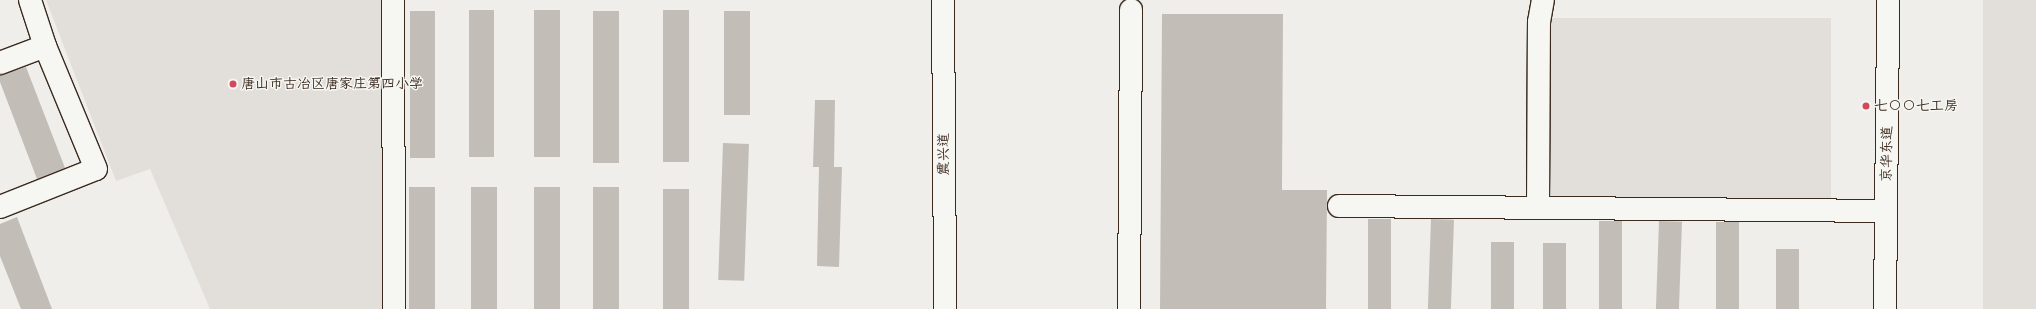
<!DOCTYPE html>
<html>
<head>
<meta charset="utf-8">
<style>
	body { margin:0 }
	#map { position:relative; width:2036px; height:309px; overflow:hidden; background:#efeeea; font-family:Pangolin,"LXGW WenKai TC",sans-serif }
	div>[style] { position:absolute }
	[style*='--x'] { left:calc(var(--x)*1px); top:calc(var(--y)*1px); width:calc(var(--w)*1px); rotate:calc(var(--a)*1deg) }
	.built>* { inset:0; background:#e2dfdb; transform-origin:0 0 }
	.building>* { inset:0; background:#c2bdb7; transform-origin:0 0 }
	.roads { filter:drop-shadow(1px 0 #3b2a1e) drop-shadow(-1px 0 #3b2a1e) drop-shadow(0 1px #3b2a1e) drop-shadow(0 -1px #3b2a1e) }
	.minor>* { height:22px; margin:-11px; padding:0 11px; transform-origin:11px; border-radius:11px; background:#f6f6f2 }
	.major>* { height:22px; margin:-11px; padding:0 11px; transform-origin:11px; border-radius:11px; background:#f6f6f2 }
	.dots>* { width:11px; height:11px; translate:-50% -50%; box-sizing:border-box; border:2px solid #f6f6f2; border-radius:50% }
	span { translate:-50% -50%; white-space:nowrap; text-align:center; line-height:1.15; -webkit-text-stroke:3px #f6f6f2; paint-order:stroke }
	.poi-label { font-size:14px; color:#3b2a1e }
	.left { translate:0 -50%; text-align:left }
	.street-label { font-size:14px; color:#3b2a1e }
</style>
</head>
<body>
<div id="map">
	<div class="built">
		<div style="clip-path:polygon(46px 0,386px 0,387px 309px,210px 309px,150px 169px,116px 181px)"></div>
		<div style="left:1983px;top:0;width:53px;height:309px"></div>
		<div style="left:1551px;top:18px;width:280px;height:180px"></div>
	</div>
	<div class="building">
		<div style="left:469px;top:10px;width:25px;height:147px"></div>
		<div style="left:534px;top:10px;width:26px;height:147px"></div>
		<div style="left:663px;top:10px;width:26px;height:152px"></div>
		<div style="left:410px;top:11px;width:25px;height:147px"></div>
		<div style="left:593px;top:11px;width:26px;height:152px"></div>
		<div style="left:724px;top:11px;width:26px;height:104px"></div>
		<div style="clip-path:polygon(1162px 14px,1283px 14px,1282px 190px,1327px 190px,1326px 309px,1160px 309px)"></div>
		<div style="clip-path:polygon(26px 67px,65px 168px,37px 179px,0 82px,0 75px)"></div>
		<div style="clip-path:polygon(815px 100px,835px 100px,834px 167px,842px 167px,839px 267px,817px 266px,819px 167px,813px 167px)"></div>
		<div style="left:723px;top:143px;width:26px;height:137px;rotate:2deg"></div>
		<div style="left:409px;top:187px;width:26px;height:122px"></div>
		<div style="left:471px;top:187px;width:26px;height:122px"></div>
		<div style="left:534px;top:187px;width:26px;height:122px"></div>
		<div style="left:593px;top:187px;width:26px;height:122px"></div>
		<div style="left:663px;top:189px;width:26px;height:120px"></div>
		<div style="clip-path:polygon(17px 217px,52px 309px,21px 309px,0 256px,0 224px)"></div>
		<div style="left:1368px;top:219px;width:23px;height:90px"></div>
		<div style="left:1431px;top:219px;width:23px;height:90px;rotate:2deg"></div>
		<div style="left:1599px;top:221px;width:23px;height:88px"></div>
		<div style="left:1659px;top:221px;width:23px;height:88px;rotate:2deg"></div>
		<div style="left:1716px;top:222px;width:23px;height:87px"></div>
		<div style="left:1491px;top:242px;width:23px;height:67px"></div>
		<div style="left:1543px;top:243px;width:23px;height:66px"></div>
		<div style="left:1776px;top:249px;width:23px;height:60px"></div>
	</div>
	<div class="roads">
		<div class="minor">
			<div style="--x:393;--y:0;--w:309;--a:89.8"></div>
			<div style="--x:943;--y:0;--w:309;--a:89.6"></div>
			<div style="--x:0;--y:63;--w:48;--a:-20.7"></div>
			<div style="--x:1339;--y:206;--w:547;--a:0.52"></div>
			<div style="--x:0;--y:207;--w:103;--a:-21.6"></div>
			<div style="--x:96;--y:169;--w:133;--a:-112.5"></div>
			<div style="--x:45;--y:46;--w:48;--a:-108.1"></div>
			<div style="--x:1538;--y:208;--w:186;--a:-89.7"></div>
			<div style="--x:1539;--y:22;--w:22;--a:-80"></div>
			<div style="--x:1129;--y:309;--w:299;--a:-89.6"></div>
		</div>
		<div class="major">
			<div style="--x:1885;--y:309;--w:309;--a:-89.4"></div>
		</div>
	</div>
	<div class="dots">
		<div style="left:233px;top:84px;background:#d1495b"></div>
		<div style="left:1866px;top:106px;background:#d1495b"></div>
	</div>
	<div class="poi-label">
		<span class="left" style="left:241px;top:84px">唐山市古冶区唐家庄第四小学</span>
		<span class="left" style="left:1874px;top:106px">七〇〇七工房</span>
	</div>
	<div class="street-label">
		<span style="left:944px;top:154px;rotate:-90deg">震兴道</span>
		<span style="left:1887px;top:154px;rotate:-89deg">京华东道</span>
	</div>
</div>
</body>
</html>
